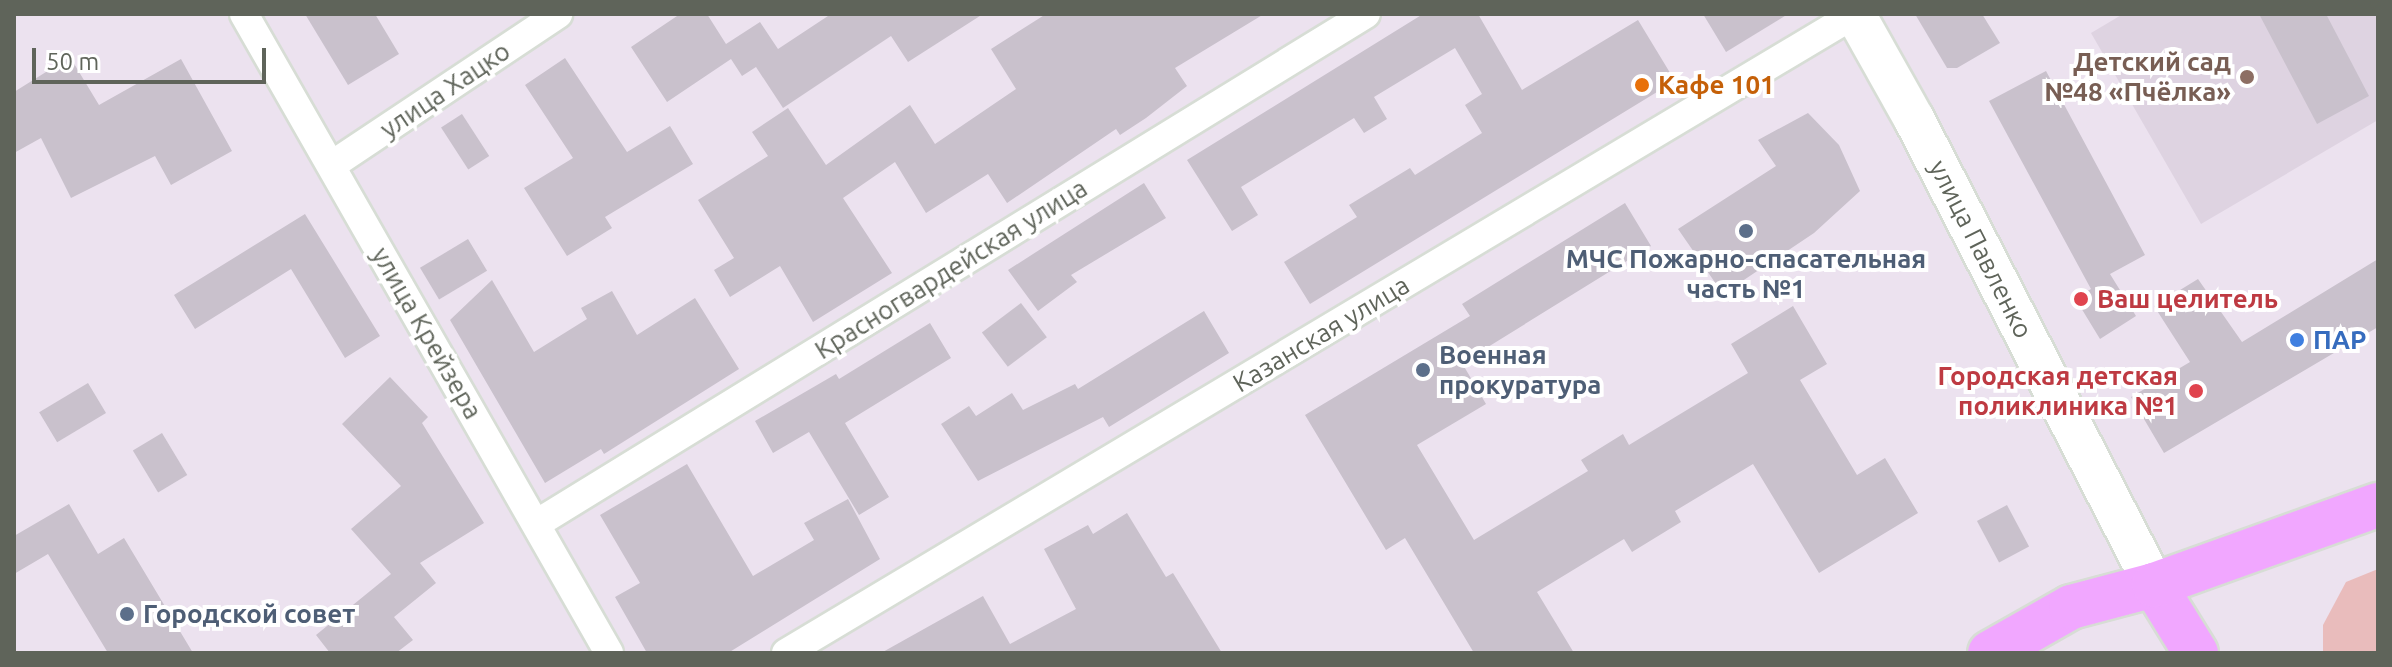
<!DOCTYPE html>
<html>
<head>
<meta charset="utf-8">
<style>
	body { margin:0 }
	#map { position:relative; width:2392px; height:667px; overflow:hidden; background:#ece2ef; font-family:Ubuntu,sans-serif }
	div>[style] { position:absolute }
	[style*='--x'] { left:calc(var(--x)*1px); top:calc(var(--y)*1px); width:calc(var(--w)*1px); rotate:calc(var(--a)*1deg) }
	.education>* { inset:0; background:#ded3e1 }
	.green>* { inset:0; background:#e9bcbc }
	.building>* { inset:0; background:#c9c1cc; transform-origin:0 0 }
	.roads { filter:drop-shadow(2px 0 #d7ddd5) drop-shadow(-2px 0 #d7ddd5) drop-shadow(0 2px #d7ddd5) drop-shadow(0 -2px #d7ddd5) }
	.street>* { height:28px; margin:-14px; padding:0 14px; transform-origin:14px; border-radius:14px; background:#fff }
	.secondary>* { height:40px; margin:-20px; padding:0 20px; transform-origin:20px; border-radius:20px; background:#fff }
	.primary>* { height:44px; margin:-22px; padding:0 22px; transform-origin:22px; border-radius:22px; background:#f1a7ff }
	.dots>* { width:22px; height:22px; translate:-50% -50%; box-sizing:border-box; border:4px solid #fff; border-radius:50% }
	span { translate:-50% -50%; white-space:nowrap; text-align:center; line-height:1.15; -webkit-text-stroke:8px #fff; paint-order:stroke }
	.education-label { font-size:26px; color:#785e54; font-weight:700 }
	.right { translate:-100% -50%; text-align:right }
	.food-label { font-size:26px; color:#c56008; font-weight:700 }
	.left { translate:0 -50%; text-align:left }
	.street-label { font-size:26px; color:#5f645a }
	.service-label { font-size:26px; color:#4e5e75; font-weight:700 }
	.health-label { font-size:26px; color:#be3a42; font-weight:700 }
	.shop-label { font-size:26px; color:#366cbe; font-weight:700 }
	.frame { position:absolute; inset:0; border:16px solid #5f645a; pointer-events:none }
	.scale { position:absolute; left:32px; top:48px; width:234px; height:36px; box-sizing:border-box; border:4px solid #5f645a; border-top:0; padding-left:10px; font-size:24px; line-height:28px; white-space:nowrap; color:#5f645a; -webkit-text-stroke:6px #fff; paint-order:stroke }
</style>
</head>
<body>
<div id="map">
	<div class="education">
		<div style="clip-path:polygon(2123px 14px,2378px 14px,2378px 120px,2201px 224px,2091px 33px)"></div>
	</div>
	<div class="green">
		<div style="clip-path:polygon(2378px 569px,2378px 653px,2323px 653px,2323px 625px,2346px 582px)"></div>
	</div>
	<div class="building">
		<div style="clip-path:polygon(305px 14px,375px 14px,399px 54px,348px 85px)"></div>
		<div style="clip-path:polygon(680px 14px,707px 14px,726px 44px,760px 22px,778px 49px,831px 14px,983px 14px,908px 62px,891px 36px,783px 108px,756px 67px,742px 76px,731px 59px,667px 102px,631px 47px)"></div>
		<div style="clip-path:polygon(1046px 14px,1264px 14px,1175px 68px,1187px 86px,1146px 118px,1120px 135px,1116px 129px,1007px 203px,988px 174px,926px 213px,895px 162px,843px 198px,892px 273px,813px 322px,780px 266px,730px 297px,714px 270px,734px 258px,698px 200px,768px 156px,752px 132px,788px 108px,826px 165px,910px 105px,935px 144px,1016px 89px,991px 49px)"></div>
		<div style="clip-path:polygon(1423px 14px,1478px 14px,1522px 90px,1638px 20px,1675px 81px,1310px 304px,1284px 262px,1357px 217px,1349px 205px,1410px 168px,1415px 175px,1482px 133px,1465px 105px,1482px 94px,1455px 48px,1374px 97px,1387px 119px,1364px 133px,1354px 118px,1241px 187px,1258px 215px,1232px 231px,1187px 160px)"></div>
		<div style="clip-path:polygon(1703px 14px,1788px 14px,1726px 52px)"></div>
		<div style="clip-path:polygon(1915px 14px,1982px 14px,2000px 43px,1957px 68px,1947px 68px)"></div>
		<div style="clip-path:polygon(2259px 14px,2326px 14px,2369px 96px,2317px 124px)"></div>
		<div style="clip-path:polygon(70px 57px,99px 105px,181px 59px,232px 151px,171px 185px,155px 156px,71px 198px,41px 138px,14px 153px,14px 92px)"></div>
		<div style="clip-path:polygon(565px 58px,627px 152px,670px 126px,693px 164px,605px 217px,612px 228px,567px 256px,524px 188px,573px 158px,525px 85px)"></div>
		<div style="clip-path:polygon(2046px 71px,2145px 255px,2110px 274px,2136px 316px,2100px 339px,2075px 298px,2091px 289px,1989px 101px)"></div>
		<div style="clip-path:polygon(1808px 113px,1839px 145px,1860px 191px,1814px 233px,1723px 294px,1678px 229px,1776px 166px,1758px 140px)"></div>
		<div style="left:462px;top:114px;width:50px;height:25px;rotate:57deg"></div>
		<div style="clip-path:polygon(1144px 183px,1166px 218px,1071px 275px,1077px 282px,1038px 311px,1008px 270px)"></div>
		<div style="clip-path:polygon(1625px 203px,1651px 246px,1462px 363px,1486px 404px,1417px 445px,1474px 540px,1588px 471px,1581px 460px,1623px 434px,1629px 445px,1748px 373px,1731px 344px,1793px 306px,1827px 364px,1800px 380px,1857px 475px,1885px 458px,1918px 513px,1819px 573px,1753px 464px,1675px 511px,1681px 522px,1632px 552px,1624px 539px,1537px 592px,1574px 653px,1474px 653px,1405px 538px,1386px 550px,1305px 415px,1470px 316px,1462px 304px)"></div>
		<div style="clip-path:polygon(305px 214px,380px 336px,345px 358px,291px 269px,195px 329px,174px 295px)"></div>
		<div style="left:468px;top:239px;width:37px;height:56px;rotate:59deg"></div>
		<div style="clip-path:polygon(2378px 259px,2378px 327px,2164px 453px,2131px 397px,2190px 362px,2154px 306px,2198px 279px,2242px 342px)"></div>
		<div style="clip-path:polygon(492px 280px,534px 352px,587px 319px,581px 308px,612px 291px,637px 335px,695px 298px,739px 369px,604px 454px,601px 449px,545px 483px,450px 320px)"></div>
		<div style="left:1021px;top:303px;width:43px;height:49px;rotate:53deg"></div>
		<div style="clip-path:polygon(1204px 311px,1229px 353px,1109px 427px,1103px 417px,978px 481px,941px 424px,969px 406px,976px 416px,1012px 393px,1023px 410px,1075px 384px,1078px 389px)"></div>
		<div style="clip-path:polygon(930px 323px,951px 358px,845px 423px,889px 497px,859px 515px,809px 432px,773px 453px,755px 421px,836px 374px,839px 379px)"></div>
		<div style="clip-path:polygon(390px 377px,428px 417px,422px 423px,484px 523px,420px 563px,436px 583px,394px 617px,413px 640px,396px 653px,330px 653px,316px 635px,391px 574px,351px 529px,401px 486px,342px 424px)"></div>
		<div style="left:88px;top:383px;width:35px;height:57px;rotate:59deg"></div>
		<div style="left:162px;top:433px;width:49px;height:34px;rotate:59deg"></div>
		<div style="clip-path:polygon(687px 464px,753px 576px,814px 540px,804px 523px,848px 499px,880px 559px,728px 653px,647px 653px,615px 597px,640px 583px,600px 515px)"></div>
		<div style="clip-path:polygon(69px 504px,98px 554px,124px 538px,193px 653px,108px 653px,48px 554px,14px 574px,14px 536px)"></div>
		<div style="left:2007px;top:505px;width:47px;height:34px;rotate:62deg"></div>
		<div style="clip-path:polygon(1127px 513px,1166px 577px,1173px 573px,1222px 653px,881px 653px,983px 596px,1010px 644px,1076px 609px,1044px 549px,1088px 525px,1093px 534px)"></div>
	</div>
	<div class="roads">
		<div class="street">
			<div style="--x:244;--y:14;--w:736;--a:60.26"></div>
			<div style="--x:332;--y:165;--w:272;--a:-33.7"></div>
			<div style="--x:536;--y:524;--w:974;--a:-31.57"></div>
			<div style="--x:786;--y:653;--w:1245;--a:-30.87"></div>
		</div>
		<div class="secondary">
			<div style="--x:1855;--y:14;--w:120;--a:60.7"></div>
			<div style="--x:1914;--y:119;--w:524;--a:62.75"></div>
		</div>
		<div class="primary">
			<div style="--x:2154;--y:585;--w:80;--a:58.3"></div>
			<div style="--x:1990;--y:653;--w:93;--a:-29.6"></div>
			<div style="--x:2071;--y:607;--w:86;--a:-14.8"></div>
			<div style="--x:2154;--y:585;--w:238;--a:-19.7"></div>
		</div>
	</div>
	<div class="dots">
		<div style="left:2247px;top:77px;background:#8d6e63"></div>
		<div style="left:1642px;top:85px;background:#e8710a"></div>
		<div style="left:1746px;top:231px;background:#5c6f8a"></div>
		<div style="left:2081px;top:299px;background:#e0444e"></div>
		<div style="left:2297px;top:340px;background:#3f7fe0"></div>
		<div style="left:1423px;top:370px;background:#5c6f8a"></div>
		<div style="left:2196px;top:391px;background:#e0444e"></div>
		<div style="left:127px;top:614px;background:#5c6f8a"></div>
	</div>
	<div class="education-label">
		<span class="right" style="left:2231px;top:77px">Детский сад<br>№48 «Пчёлка»</span>
	</div>
	<div class="food-label">
		<span class="left" style="left:1658px;top:85px">Кафе 101</span>
	</div>
	<div class="street-label">
		<span style="left:445px;top:90px;rotate:-34deg">улица Хацко</span>
		<span style="left:1981px;top:249px;rotate:63deg">улица Павленко</span>
		<span style="left:951px;top:269px;rotate:-32deg">Красногвардейская улица</span>
		<span style="left:427px;top:333px;rotate:60deg">улица Крейзера</span>
		<span style="left:1321px;top:334px;rotate:-31deg">Казанская улица</span>
	</div>
	<div class="service-label">
		<span style="left:1746px;top:274px">МЧС Пожарно-спасательная<br>часть №1</span>
		<span class="left" style="left:1439px;top:370px">Военная<br>прокуратура</span>
		<span class="left" style="left:143px;top:614px">Городской совет</span>
	</div>
	<div class="health-label">
		<span class="left" style="left:2097px;top:299px">Ваш целитель</span>
		<span class="right" style="left:2178px;top:391px">Городская детская<br>поликлиника №1</span>
	</div>
	<div class="shop-label">
		<span class="left" style="left:2313px;top:340px">ПАР</span>
	</div>
	<div class="frame"></div>
	<div class="scale">50 m</div>
</div>
</body>
</html>
